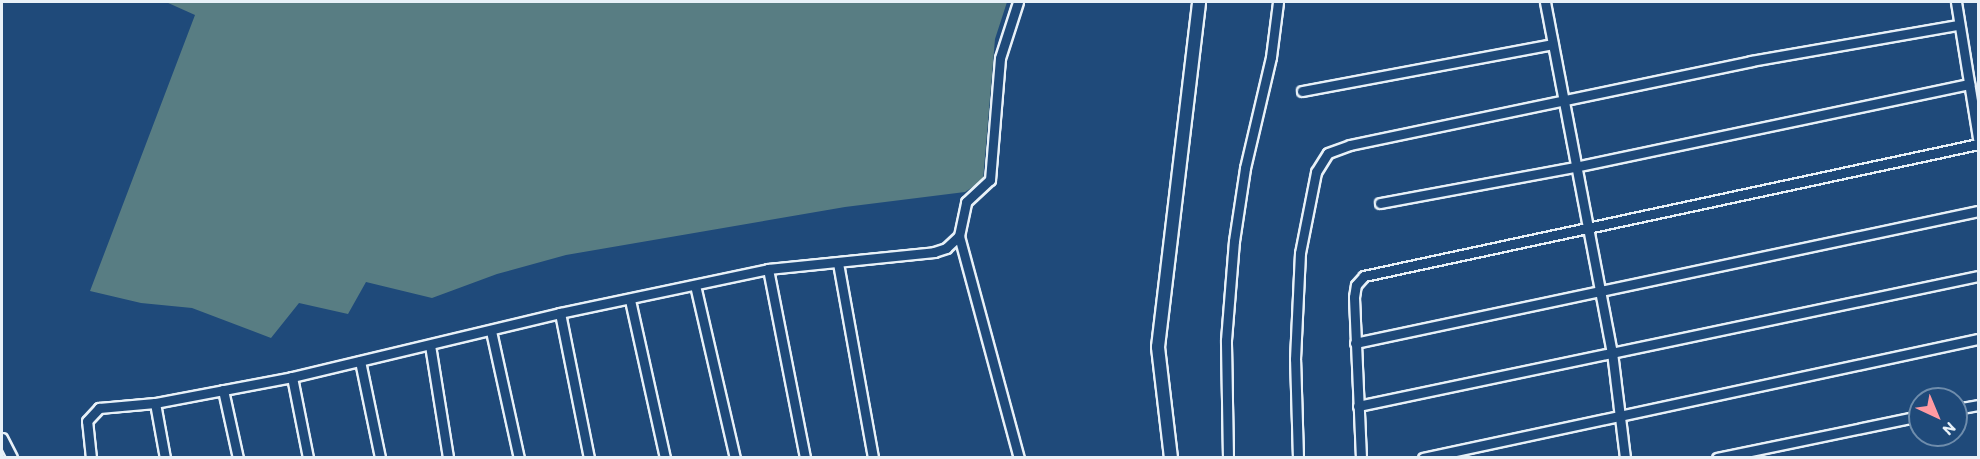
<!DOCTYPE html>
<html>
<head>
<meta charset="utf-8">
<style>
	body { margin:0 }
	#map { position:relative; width:1980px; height:459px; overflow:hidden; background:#1f4a7a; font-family:Itim,sans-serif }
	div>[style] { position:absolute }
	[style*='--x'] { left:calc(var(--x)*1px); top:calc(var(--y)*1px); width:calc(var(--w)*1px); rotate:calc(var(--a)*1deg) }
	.green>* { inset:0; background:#587d83 }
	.roads { filter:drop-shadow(2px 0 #e8f1f8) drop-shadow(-2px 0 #e8f1f8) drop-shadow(0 2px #e8f1f8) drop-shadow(0 -2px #e8f1f8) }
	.street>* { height:9px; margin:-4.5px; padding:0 4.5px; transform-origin:4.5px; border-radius:4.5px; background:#1f4a7a }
	.secondary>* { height:12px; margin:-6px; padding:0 6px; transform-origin:6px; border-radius:6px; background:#1f4a7a }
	span { translate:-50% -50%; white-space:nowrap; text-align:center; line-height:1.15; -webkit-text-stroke:5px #1f4a7a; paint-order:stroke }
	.frame { position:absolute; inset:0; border:3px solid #e8f1f8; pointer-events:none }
	.north { position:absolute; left:1908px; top:387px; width:60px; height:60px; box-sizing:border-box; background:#1f4a7a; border:2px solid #6f8dac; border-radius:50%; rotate:136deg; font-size:16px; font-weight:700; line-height:24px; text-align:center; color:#e8f1f8 }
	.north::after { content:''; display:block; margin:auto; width:21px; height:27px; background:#ff9aa2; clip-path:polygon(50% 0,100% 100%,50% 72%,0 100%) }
</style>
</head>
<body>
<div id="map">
	<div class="green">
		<div style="clip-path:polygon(166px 2px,1007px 2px,995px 39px,983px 180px,965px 192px,845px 207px,566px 255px,497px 274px,432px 298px,366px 282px,348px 314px,299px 303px,271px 338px,192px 308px,141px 303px,90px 291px,195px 15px)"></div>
	</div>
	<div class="roads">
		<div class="street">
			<div style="--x:1545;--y:2;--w:356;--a:79.2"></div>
			<div style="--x:1612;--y:352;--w:107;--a:83"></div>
			<div style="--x:1956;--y:2;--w:138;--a:80.8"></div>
			<div style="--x:1302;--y:91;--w:255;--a:-10.6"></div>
			<div style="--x:1380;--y:203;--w:198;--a:-10.5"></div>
			<div style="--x:1575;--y:167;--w:403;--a:-11.9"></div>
			<div style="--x:959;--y:236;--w:230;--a:74.9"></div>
			<div style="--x:838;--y:263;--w:198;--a:79.8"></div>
			<div style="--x:768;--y:269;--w:193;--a:78.9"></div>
			<div style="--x:695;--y:285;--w:178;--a:77"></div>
			<div style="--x:630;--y:300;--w:162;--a:77.5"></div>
			<div style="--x:560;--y:313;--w:148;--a:78.7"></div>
			<div style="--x:491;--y:331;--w:130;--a:77.6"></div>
			<div style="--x:1355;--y:343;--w:637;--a:-11.96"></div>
			<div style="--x:430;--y:345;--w:114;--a:80.9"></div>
			<div style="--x:360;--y:361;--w:99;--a:78.3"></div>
			<div style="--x:292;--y:377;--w:83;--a:78.8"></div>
			<div style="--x:223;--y:390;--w:70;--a:77.6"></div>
			<div style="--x:155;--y:403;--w:56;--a:79.7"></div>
			<div style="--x:1358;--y:406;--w:633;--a:-11.84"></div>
			<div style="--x:1956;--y:409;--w:22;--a:-10"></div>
			<div style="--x:2;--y:438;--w:22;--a:63"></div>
			<div style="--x:91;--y:458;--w:37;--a:-96"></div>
			<div style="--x:87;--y:421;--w:18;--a:-47"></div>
			<div style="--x:99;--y:408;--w:56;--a:-5.1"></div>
			<div style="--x:155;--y:403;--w:139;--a:-10.7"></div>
			<div style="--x:292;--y:377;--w:276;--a:-13.4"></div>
			<div style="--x:560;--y:313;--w:213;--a:-11.9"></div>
			<div style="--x:768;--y:269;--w:167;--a:-5.8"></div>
			<div style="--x:934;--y:252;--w:13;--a:-18"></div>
			<div style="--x:946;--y:248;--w:18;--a:-43"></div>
			<div style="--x:959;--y:236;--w:35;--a:-78"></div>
			<div style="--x:966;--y:202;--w:33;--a:-43"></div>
			<div style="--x:990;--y:180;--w:122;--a:-85.3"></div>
			<div style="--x:1000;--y:58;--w:59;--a:-72.2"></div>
			<div style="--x:1228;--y:458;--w:118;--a:-91"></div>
			<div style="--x:1226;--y:340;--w:99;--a:-85.4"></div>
			<div style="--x:1234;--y:241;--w:74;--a:-81.4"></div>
			<div style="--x:1245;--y:168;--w:114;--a:-76.8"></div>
			<div style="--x:1271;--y:57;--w:55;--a:-82.7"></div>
			<div style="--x:1298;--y:458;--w:99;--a:-91.7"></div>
			<div style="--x:1295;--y:359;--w:106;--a:-87.3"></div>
			<div style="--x:1300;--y:253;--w:83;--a:-78.8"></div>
			<div style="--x:1316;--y:172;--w:22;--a:-58"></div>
			<div style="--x:1328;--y:153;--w:23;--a:-20"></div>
			<div style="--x:1350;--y:145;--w:410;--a:-11.8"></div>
			<div style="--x:1751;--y:61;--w:210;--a:-9.9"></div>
			<div style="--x:1361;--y:458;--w:161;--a:-92.5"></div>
			<div style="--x:1354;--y:297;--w:12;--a:-81"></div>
			<div style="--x:1356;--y:285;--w:12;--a:-48"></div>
			<div style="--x:1364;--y:276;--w:628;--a:-12.13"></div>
			<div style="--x:1423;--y:458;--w:568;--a:-12.1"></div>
			<div style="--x:1717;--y:458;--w:207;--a:-11.7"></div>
		</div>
		<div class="secondary">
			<div style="--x:1171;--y:458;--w:112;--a:-96.7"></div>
			<div style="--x:1158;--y:347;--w:347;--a:-83.2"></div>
		</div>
	</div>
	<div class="frame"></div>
	<div class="north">N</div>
</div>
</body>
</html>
